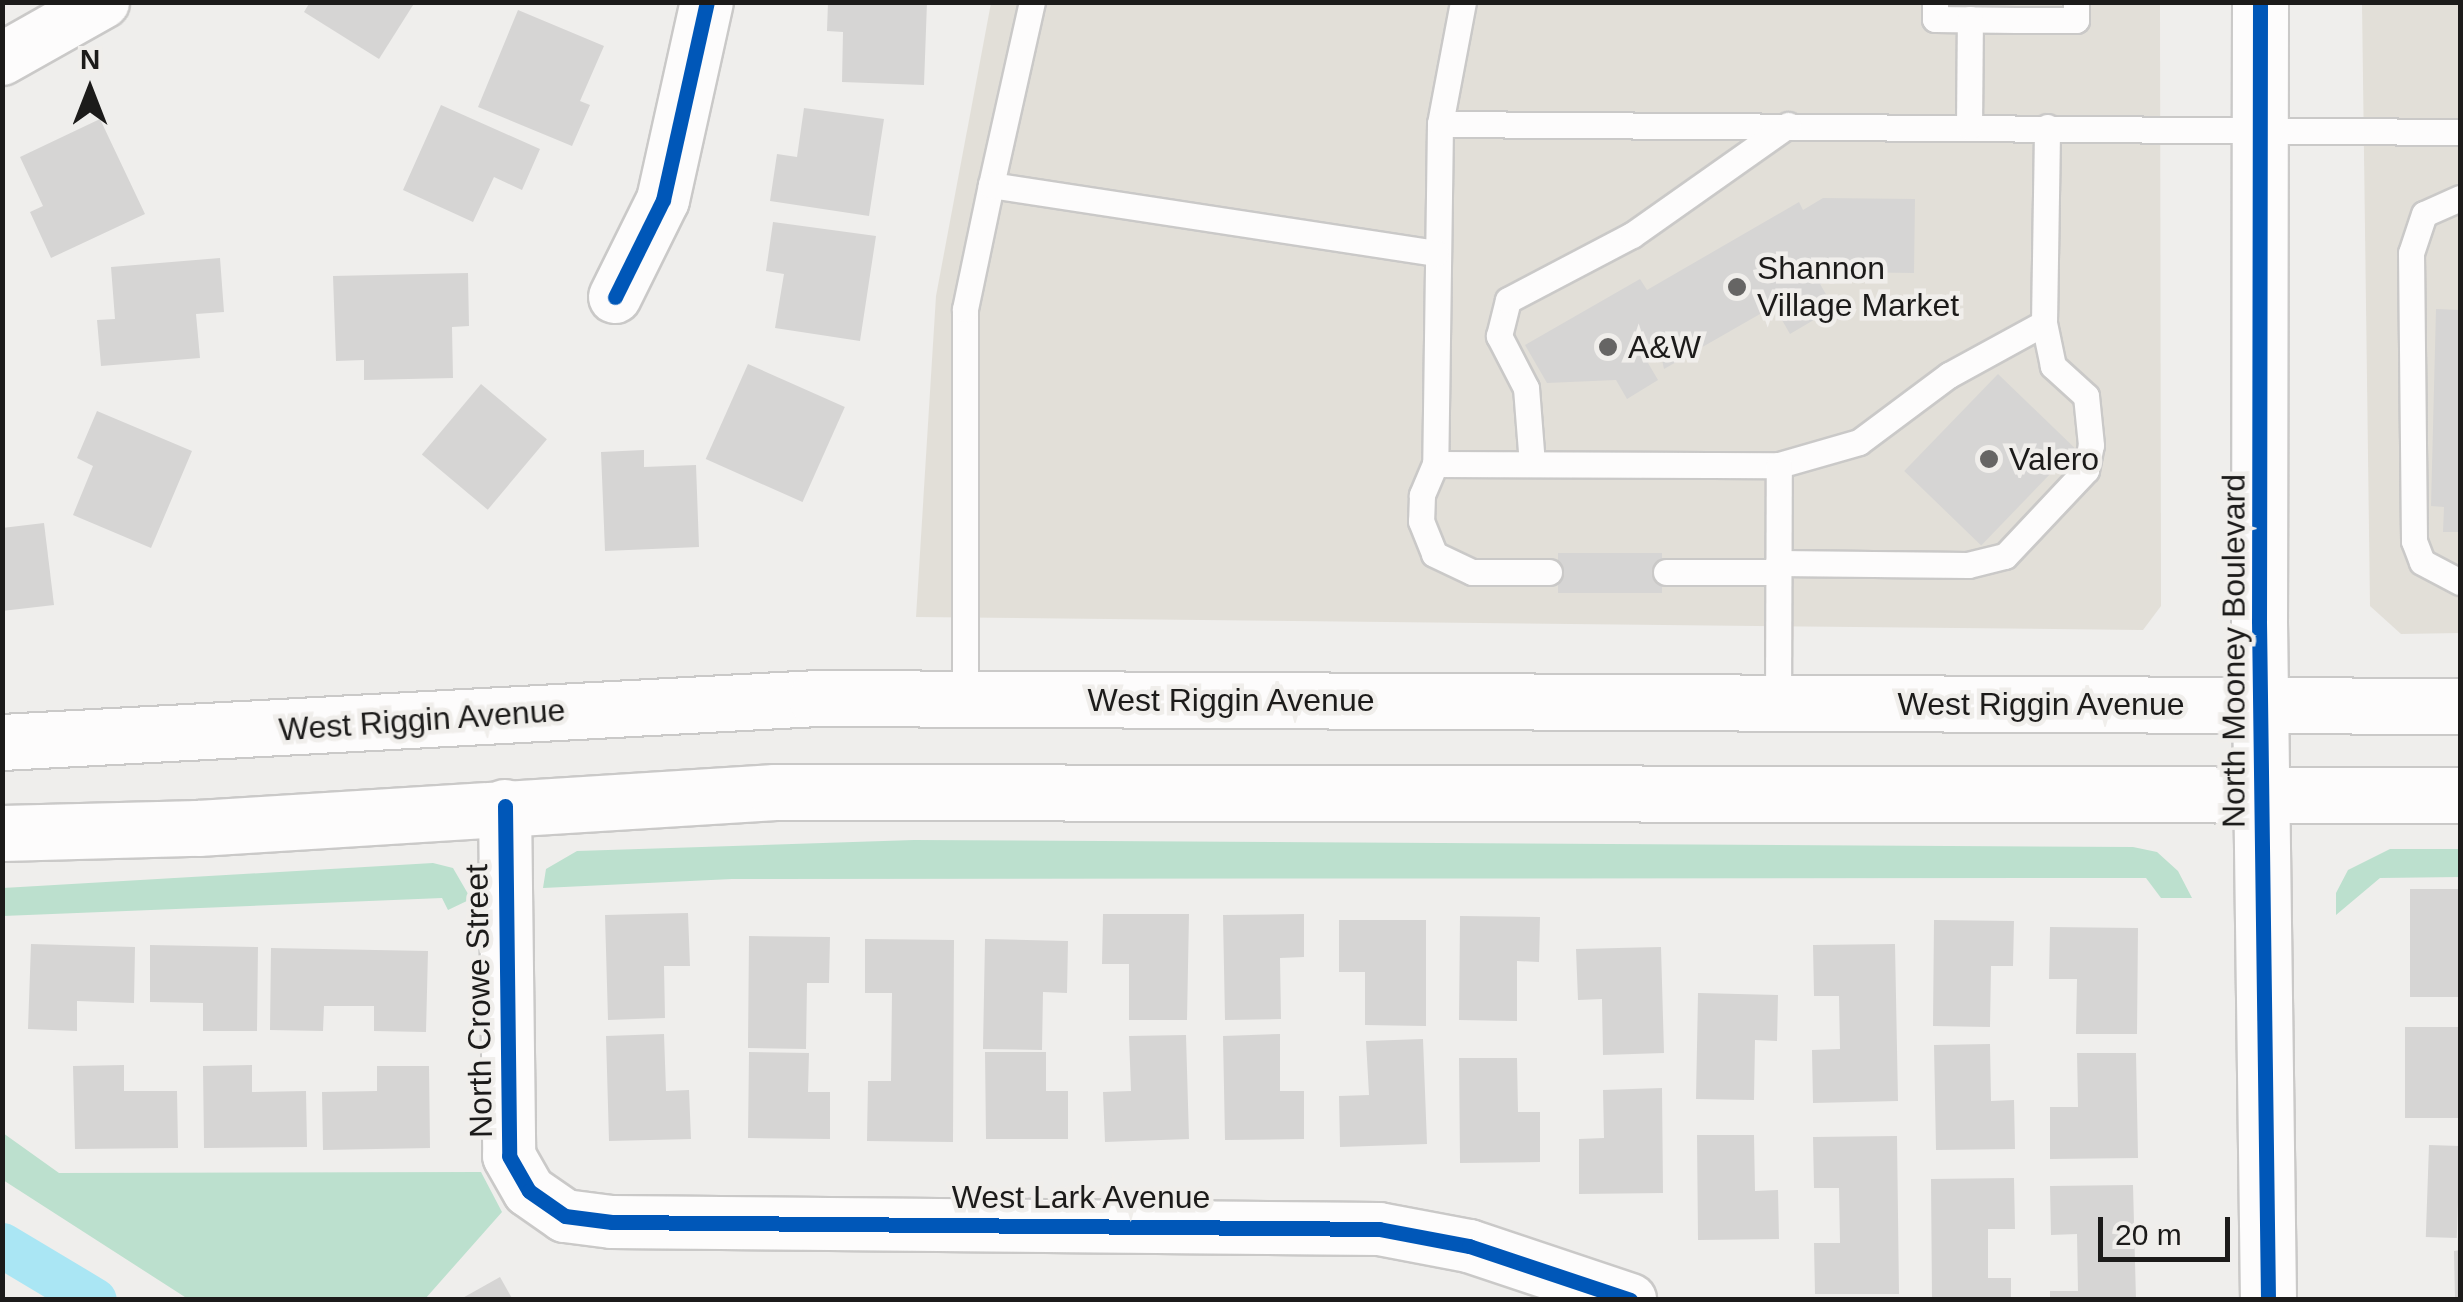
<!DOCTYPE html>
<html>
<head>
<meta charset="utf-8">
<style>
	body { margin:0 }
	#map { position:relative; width:2463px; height:1302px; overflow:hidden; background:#efeeec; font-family:Helvetica,sans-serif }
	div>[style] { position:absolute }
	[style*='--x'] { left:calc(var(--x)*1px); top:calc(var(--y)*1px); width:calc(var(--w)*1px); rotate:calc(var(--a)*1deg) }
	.built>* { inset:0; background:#e2dfd8 }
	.green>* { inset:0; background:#bce0ce }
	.canal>* { height:45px; margin:-22.5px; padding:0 22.5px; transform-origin:22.5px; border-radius:22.5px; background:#aae6f4 }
	.building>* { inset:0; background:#d6d5d4; transform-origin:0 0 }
	.roads { filter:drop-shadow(2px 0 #cac9c8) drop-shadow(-2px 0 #cac9c8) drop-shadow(0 2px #cac9c8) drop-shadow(0 -2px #cac9c8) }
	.lane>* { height:25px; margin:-12.5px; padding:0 12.5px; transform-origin:12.5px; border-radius:12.5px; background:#fdfcfc }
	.street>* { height:52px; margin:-26px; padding:0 26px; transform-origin:26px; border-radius:26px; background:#fdfcfc }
	.secondary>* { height:55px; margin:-27.5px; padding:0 27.5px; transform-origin:27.5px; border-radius:27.5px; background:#fdfcfc }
	.cycleway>* { height:15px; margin:-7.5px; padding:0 7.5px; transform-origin:7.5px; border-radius:7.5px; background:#0057b8 }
	.dots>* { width:28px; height:28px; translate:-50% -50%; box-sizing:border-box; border:5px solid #f0eeeb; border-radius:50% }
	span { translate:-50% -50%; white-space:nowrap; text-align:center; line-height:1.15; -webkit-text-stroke:9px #f0eeeb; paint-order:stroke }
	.poi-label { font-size:32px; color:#1c1b1a }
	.left { translate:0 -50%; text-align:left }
	.street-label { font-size:32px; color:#1c1b1a }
	.frame { position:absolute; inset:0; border:5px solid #1c1b1a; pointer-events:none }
	.north { position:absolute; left:40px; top:40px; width:100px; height:100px; -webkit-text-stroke:8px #f0eeeb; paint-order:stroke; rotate:0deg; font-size:28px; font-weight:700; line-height:40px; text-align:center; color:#1c1b1a }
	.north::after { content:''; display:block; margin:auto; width:35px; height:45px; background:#1c1b1a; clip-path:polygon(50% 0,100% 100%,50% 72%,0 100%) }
	.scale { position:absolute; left:2098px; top:1217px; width:132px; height:45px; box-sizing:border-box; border:5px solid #1c1b1a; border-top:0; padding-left:12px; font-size:30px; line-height:35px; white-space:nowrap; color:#1c1b1a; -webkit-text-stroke:8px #f0eeeb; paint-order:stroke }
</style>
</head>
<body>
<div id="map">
	<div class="built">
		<div style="clip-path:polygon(991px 3px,2160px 3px,2161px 606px,2143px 630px,916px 617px,936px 296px)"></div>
		<div style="clip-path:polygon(2362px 3px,2460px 3px,2460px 633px,2401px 634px,2370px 606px)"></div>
	</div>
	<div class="green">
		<div style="clip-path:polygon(914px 840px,2133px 847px,2157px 852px,2178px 871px,2192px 898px,2161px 898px,2146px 878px,732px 879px,543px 888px,546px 869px,577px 851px)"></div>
		<div style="clip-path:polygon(2390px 849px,2460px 849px,2460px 877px,2380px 878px,2336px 915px,2336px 893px,2348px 870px)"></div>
		<div style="clip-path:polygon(433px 863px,453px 868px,471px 899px,448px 910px,442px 898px,3px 916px,3px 888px)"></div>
		<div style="clip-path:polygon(3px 1133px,59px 1173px,481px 1172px,502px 1212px,425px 1299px,188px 1299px,3px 1180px)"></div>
	</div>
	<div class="canal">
		<div style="--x:2;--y:1245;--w:107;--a:30.9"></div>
	</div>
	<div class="building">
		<div style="clip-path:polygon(310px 2px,415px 2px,379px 59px,304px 12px)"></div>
		<div style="clip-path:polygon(828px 2px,927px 2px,924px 85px,842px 82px,843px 32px,827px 31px)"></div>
		<div style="clip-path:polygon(518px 10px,604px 46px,580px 101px,590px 105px,572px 146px,478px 107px)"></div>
		<div style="clip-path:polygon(441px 105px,540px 149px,522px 190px,494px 177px,473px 222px,403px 190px)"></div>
		<div style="clip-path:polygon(804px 108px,884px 119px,869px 216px,770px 201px,777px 154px,797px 157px)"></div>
		<div style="clip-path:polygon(100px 119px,145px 214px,51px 258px,30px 212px,43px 206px,20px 157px)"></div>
		<div style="clip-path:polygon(1823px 198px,1915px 199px,1914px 273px,1840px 272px,1820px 284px,1834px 308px,1790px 334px,1774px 306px,1664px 369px,1661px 355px,1648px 363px,1658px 380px,1627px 399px,1616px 380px,1547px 383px,1525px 345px,1640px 279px,1647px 290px,1799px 202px,1803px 210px)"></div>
		<div style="clip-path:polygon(773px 222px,876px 236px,860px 341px,775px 328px,784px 274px,766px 271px)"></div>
		<div style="clip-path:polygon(220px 258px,224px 312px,196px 314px,200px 358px,101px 366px,97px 320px,115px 319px,111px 267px)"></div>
		<div style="clip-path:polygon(468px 273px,469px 326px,452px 327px,453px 378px,364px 380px,364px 360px,336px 361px,333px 276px)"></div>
		<div style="clip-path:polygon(2436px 309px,2460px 310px,2460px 532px,2443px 532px,2444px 507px,2431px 506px)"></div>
		<div style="left:748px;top:364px;width:106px;height:104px;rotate:24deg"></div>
		<div style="left:1998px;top:374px;width:107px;height:135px;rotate:44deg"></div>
		<div style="left:481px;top:384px;width:86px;height:92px;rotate:40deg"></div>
		<div style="clip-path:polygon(97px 411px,192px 451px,151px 548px,73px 515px,93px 466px,77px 458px)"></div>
		<div style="clip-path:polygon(644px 450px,644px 467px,696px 465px,699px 547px,605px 551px,601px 452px)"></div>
		<div style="clip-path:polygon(44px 523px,54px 605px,2px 611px,2px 528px)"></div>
		<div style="left:1558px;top:553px;width:104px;height:40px"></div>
		<div style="left:2460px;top:889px;width:108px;height:50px;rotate:90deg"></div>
		<div style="clip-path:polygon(688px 913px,690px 966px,664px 966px,665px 1018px,608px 1020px,605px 915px)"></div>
		<div style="clip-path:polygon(1103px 914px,1189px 914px,1187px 1020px,1129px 1020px,1129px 964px,1102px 964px)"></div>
		<div style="clip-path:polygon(1304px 914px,1304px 957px,1280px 958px,1281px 1019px,1225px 1020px,1223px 915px)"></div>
		<div style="clip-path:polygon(1460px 916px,1540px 917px,1539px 962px,1517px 961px,1517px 1021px,1459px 1020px)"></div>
		<div style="clip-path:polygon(1339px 920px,1426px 920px,1426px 1026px,1365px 1025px,1365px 972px,1339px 972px)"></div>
		<div style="clip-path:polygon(1934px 920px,2014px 921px,2013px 966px,1991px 966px,1990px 1027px,1933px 1026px)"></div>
		<div style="clip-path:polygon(2050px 927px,2138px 928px,2137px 1034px,2076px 1034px,2077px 979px,2049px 979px)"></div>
		<div style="clip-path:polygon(749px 936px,830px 937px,829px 983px,807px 983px,806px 1049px,748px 1048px)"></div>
		<div style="clip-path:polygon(865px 939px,954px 940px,953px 1142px,867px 1141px,868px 1081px,891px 1081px,892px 993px,865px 993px)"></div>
		<div style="clip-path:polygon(985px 939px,1068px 941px,1067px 993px,1043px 992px,1042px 1050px,983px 1049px)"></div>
		<div style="clip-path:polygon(31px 944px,135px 947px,134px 1003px,77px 1001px,77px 1031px,28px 1029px)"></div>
		<div style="clip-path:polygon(1895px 944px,1898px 1101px,1813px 1103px,1812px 1050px,1840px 1049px,1839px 996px,1814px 996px,1813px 945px)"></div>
		<div style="clip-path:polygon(150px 945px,258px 947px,257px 1031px,203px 1031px,203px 1003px,150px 1002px)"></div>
		<div style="clip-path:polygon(1661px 947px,1664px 1053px,1603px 1055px,1602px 999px,1578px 1000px,1576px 949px)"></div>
		<div style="clip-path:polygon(271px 948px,428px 951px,426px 1032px,374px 1031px,374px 1006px,324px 1006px,323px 1031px,270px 1030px)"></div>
		<div style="clip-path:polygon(1698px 993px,1778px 995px,1777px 1041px,1755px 1040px,1754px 1100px,1696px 1099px)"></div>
		<div style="left:2460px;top:1027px;width:91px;height:55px;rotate:90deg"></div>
		<div style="clip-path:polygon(664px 1034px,666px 1091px,689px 1090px,691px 1139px,609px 1141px,606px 1036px)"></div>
		<div style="clip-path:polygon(1280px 1034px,1280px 1091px,1304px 1091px,1304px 1139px,1225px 1140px,1223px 1036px)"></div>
		<div style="clip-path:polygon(1186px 1035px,1189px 1139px,1105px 1142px,1103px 1092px,1131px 1091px,1129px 1036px)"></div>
		<div style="clip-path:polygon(1423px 1039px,1427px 1144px,1340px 1147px,1339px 1096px,1369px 1095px,1366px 1041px)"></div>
		<div style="clip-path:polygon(1990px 1044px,1991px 1101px,2014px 1100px,2015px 1149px,1936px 1150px,1934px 1045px)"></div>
		<div style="clip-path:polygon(749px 1052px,809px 1053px,808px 1092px,830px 1092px,830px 1139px,748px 1138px)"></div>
		<div style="clip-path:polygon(985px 1052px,1046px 1052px,1046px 1091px,1068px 1091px,1068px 1139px,986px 1139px)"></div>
		<div style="clip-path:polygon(2077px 1053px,2136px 1053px,2138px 1158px,2050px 1159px,2050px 1107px,2078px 1107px)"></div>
		<div style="clip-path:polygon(1459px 1058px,1517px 1058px,1518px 1112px,1540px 1112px,1540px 1162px,1460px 1163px)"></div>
		<div style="clip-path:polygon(124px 1065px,124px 1091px,177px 1091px,178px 1148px,75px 1149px,73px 1066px)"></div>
		<div style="clip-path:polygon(252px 1065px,252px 1092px,306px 1091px,307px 1147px,204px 1148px,203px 1066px)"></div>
		<div style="clip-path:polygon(377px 1066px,429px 1066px,430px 1148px,323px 1150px,322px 1092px,377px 1091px)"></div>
		<div style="clip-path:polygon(1662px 1088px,1663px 1193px,1579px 1194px,1579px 1139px,1604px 1138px,1603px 1090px)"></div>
		<div style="clip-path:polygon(1697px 1135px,1754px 1135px,1755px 1191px,1778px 1190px,1779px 1239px,1698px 1240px)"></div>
		<div style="clip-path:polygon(1897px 1136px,1899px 1294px,1815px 1294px,1814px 1243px,1840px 1243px,1839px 1188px,1814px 1188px,1813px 1137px)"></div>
		<div style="left:2429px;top:1145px;width:31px;height:92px;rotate:2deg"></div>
		<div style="clip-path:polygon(2014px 1178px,2015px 1229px,1988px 1229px,1988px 1278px,2011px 1278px,2011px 1300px,1932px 1300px,1931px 1179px)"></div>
		<div style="clip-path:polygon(2133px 1185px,2136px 1300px,2050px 1300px,2050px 1291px,2078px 1291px,2077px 1234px,2051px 1235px,2050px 1186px)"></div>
		<div style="clip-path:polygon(2460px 1250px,2460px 1300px,2455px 1300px,2454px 1251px)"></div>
		<div style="clip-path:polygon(500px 1277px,513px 1300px,459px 1300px)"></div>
	</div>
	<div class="roads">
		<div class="lane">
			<div style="--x:1463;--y:2;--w:124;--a:100.7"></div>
			<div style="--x:1440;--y:124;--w:340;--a:90.8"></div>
			<div style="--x:1435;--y:464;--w:344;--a:0.2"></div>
			<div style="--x:1779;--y:465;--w:83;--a:-16"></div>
			<div style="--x:1859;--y:442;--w:112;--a:-36.7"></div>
			<div style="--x:1949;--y:375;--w:108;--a:-28.7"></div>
			<div style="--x:2044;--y:323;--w:196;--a:-89.1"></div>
			<div style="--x:1935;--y:2;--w:17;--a:90"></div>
			<div style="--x:1935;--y:19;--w:81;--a:0.7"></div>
			<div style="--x:2016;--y:20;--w:60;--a:0"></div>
			<div style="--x:2076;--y:20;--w:18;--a:-90"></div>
			<div style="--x:1440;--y:124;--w:1020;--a:0.45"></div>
			<div style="--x:1969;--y:127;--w:108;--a:-89.5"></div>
			<div style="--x:991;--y:185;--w:188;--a:-77.4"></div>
			<div style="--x:2460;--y:198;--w:39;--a:156"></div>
			<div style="--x:2424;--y:214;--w:41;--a:108.4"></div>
			<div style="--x:2411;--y:253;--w:288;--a:89.4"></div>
			<div style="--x:2414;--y:541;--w:22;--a:69"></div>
			<div style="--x:2422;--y:562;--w:43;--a:27.8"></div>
			<div style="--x:1435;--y:464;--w:34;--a:113"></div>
			<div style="--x:1422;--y:495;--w:26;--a:92"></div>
			<div style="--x:1421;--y:521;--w:35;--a:68"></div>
			<div style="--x:1434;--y:554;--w:42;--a:25.3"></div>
			<div style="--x:1472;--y:572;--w:77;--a:0"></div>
			<div style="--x:1532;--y:464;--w:76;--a:-94.5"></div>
			<div style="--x:1526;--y:388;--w:59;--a:-117.4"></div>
			<div style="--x:1499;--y:336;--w:37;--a:-76"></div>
			<div style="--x:1508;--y:300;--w:140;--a:-27.7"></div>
			<div style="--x:1632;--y:235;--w:191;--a:-35.2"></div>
			<div style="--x:1778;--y:563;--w:190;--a:0.6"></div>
			<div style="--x:1968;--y:565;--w:38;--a:-14"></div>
			<div style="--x:2005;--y:556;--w:118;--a:-46.7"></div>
			<div style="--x:2086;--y:470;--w:25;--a:-79"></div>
			<div style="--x:2091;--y:445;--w:49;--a:-95.8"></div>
			<div style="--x:2086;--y:396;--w:45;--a:-137.7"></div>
			<div style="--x:2053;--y:366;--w:44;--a:-101.8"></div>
			<div style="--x:1666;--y:572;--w:112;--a:0"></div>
			<div style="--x:965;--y:698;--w:389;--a:-90"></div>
			<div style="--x:965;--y:309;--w:127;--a:-78.2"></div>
			<div style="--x:991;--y:185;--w:450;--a:8.7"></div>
			<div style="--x:1778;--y:703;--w:238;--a:-89.8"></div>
		</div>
		<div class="street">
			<div style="--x:2;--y:59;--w:116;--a:-29.4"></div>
			<div style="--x:615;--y:297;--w:108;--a:-63.7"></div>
			<div style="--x:663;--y:200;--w:203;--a:-77.5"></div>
			<div style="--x:505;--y:806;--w:350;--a:89.3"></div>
			<div style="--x:509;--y:1156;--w:40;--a:60.3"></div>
			<div style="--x:529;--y:1191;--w:44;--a:34.8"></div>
			<div style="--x:565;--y:1216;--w:47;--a:7.3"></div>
			<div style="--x:612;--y:1222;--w:767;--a:0.52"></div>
			<div style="--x:1379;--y:1229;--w:92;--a:10.7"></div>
			<div style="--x:1469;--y:1246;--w:170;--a:18.5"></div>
		</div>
		<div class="secondary">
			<div style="--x:2260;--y:2;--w:619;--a:90.09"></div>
			<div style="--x:2259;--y:621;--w:679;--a:89.24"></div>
			<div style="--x:2;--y:742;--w:815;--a:-3.09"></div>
			<div style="--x:816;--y:698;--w:1644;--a:0.28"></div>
			<div style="--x:2;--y:833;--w:196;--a:-1.5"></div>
			<div style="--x:198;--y:828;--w:578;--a:-3.57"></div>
			<div style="--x:775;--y:792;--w:1685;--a:0.1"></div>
		</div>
	</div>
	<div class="cycleway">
		<div style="--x:2260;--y:2;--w:619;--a:90.09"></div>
		<div style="--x:2259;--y:621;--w:679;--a:89.24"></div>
		<div style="--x:615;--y:297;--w:108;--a:-63.7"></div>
		<div style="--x:663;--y:200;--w:203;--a:-77.5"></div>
		<div style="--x:505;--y:806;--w:350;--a:89.3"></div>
		<div style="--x:509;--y:1156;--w:40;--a:60.3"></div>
		<div style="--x:529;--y:1191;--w:44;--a:34.8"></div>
		<div style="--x:565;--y:1216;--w:47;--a:7.3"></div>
		<div style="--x:612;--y:1222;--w:767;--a:0.52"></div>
		<div style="--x:1379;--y:1229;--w:92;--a:10.7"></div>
		<div style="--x:1469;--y:1246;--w:170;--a:18.5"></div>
	</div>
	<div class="dots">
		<div style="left:1737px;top:287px;background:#666564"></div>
		<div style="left:1608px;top:347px;background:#666564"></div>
		<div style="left:1989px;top:459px;background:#666564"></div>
	</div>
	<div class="poi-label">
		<span class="left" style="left:1757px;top:287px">Shannon<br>Village Market</span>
		<span class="left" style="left:1628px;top:347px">A&amp;W</span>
		<span class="left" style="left:2009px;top:459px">Valero</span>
	</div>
	<div class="street-label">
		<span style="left:2234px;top:651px;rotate:-90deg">North Mooney Boulevard</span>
		<span style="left:1231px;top:700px">West Riggin Avenue</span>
		<span style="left:2041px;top:704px">West Riggin Avenue</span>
		<span style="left:422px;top:720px;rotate:-4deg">West Riggin Avenue</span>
		<span style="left:479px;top:1001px;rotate:-91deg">North Crowe Street</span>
		<span style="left:1081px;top:1197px">West Lark Avenue</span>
	</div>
	<div class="frame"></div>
	<div class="north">N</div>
	<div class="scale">20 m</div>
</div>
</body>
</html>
